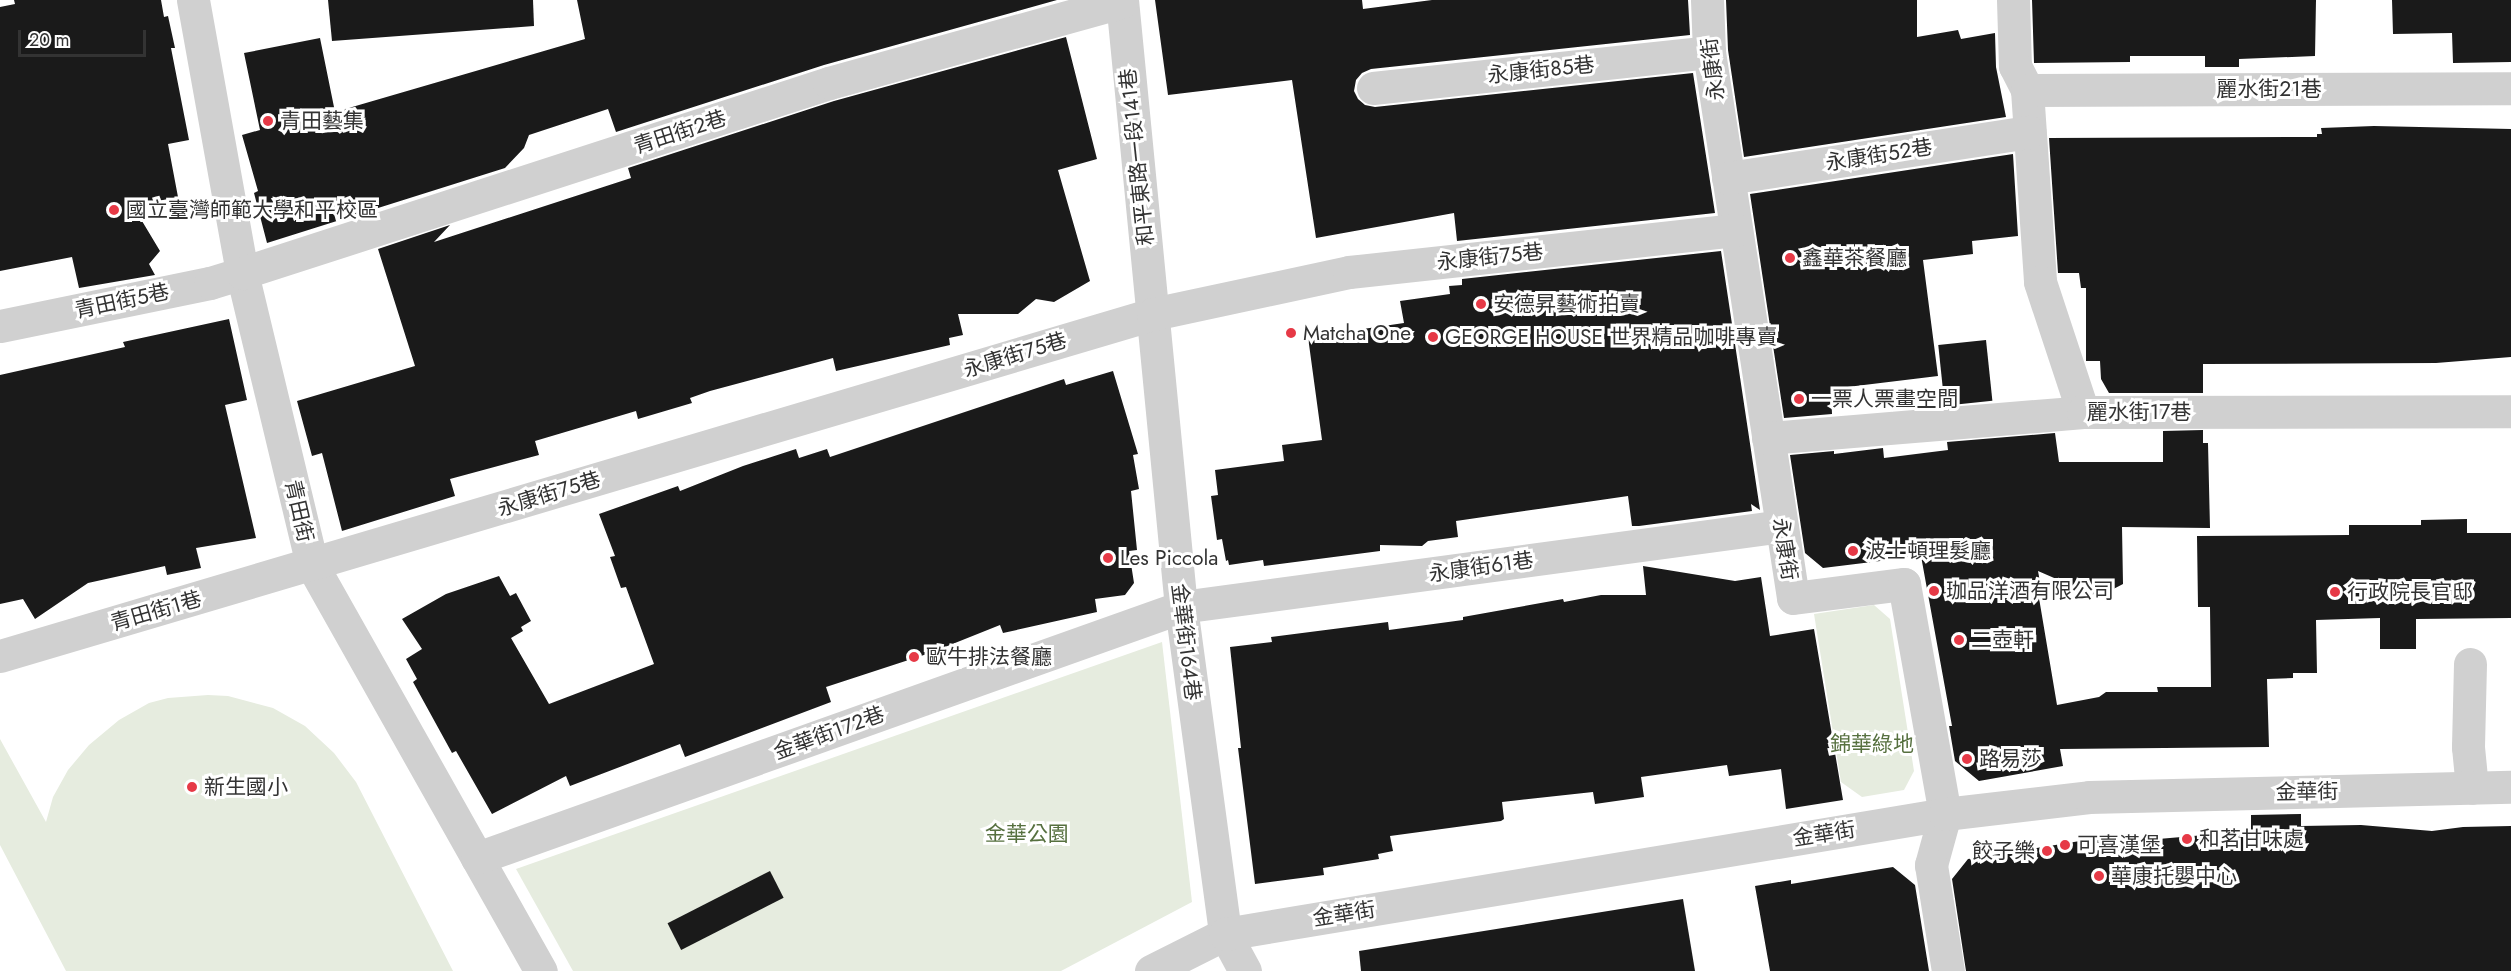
<!DOCTYPE html>
<html>
<head>
<meta charset="utf-8">
<style>
	body { margin:0 }
	#map { position:relative; width:2511px; height:971px; overflow:hidden; background:#fff; font-family:Jost,"Noto Sans TC",sans-serif }
	div>[style] { position:absolute }
	[style*='--x'] { left:calc(var(--x)*1px); top:calc(var(--y)*1px); width:calc(var(--w)*1px); rotate:calc(var(--a)*1deg) }
	.green>* { inset:0; background:#e6ecdf }
	.building>* { inset:0; background:#1a1a1a; transform-origin:0 0 }
	.minor>* { height:33px; margin:-16.5px; padding:0 16.5px; transform-origin:16.5px; border-radius:16.5px; background:#d0d0d0 }
	.dots>* { width:16px; height:16px; translate:-50% -50%; box-sizing:border-box; border:3px solid #fff; border-radius:50% }
	span { translate:-50% -50%; white-space:nowrap; text-align:center; line-height:1.15; -webkit-text-stroke:6px #fff; paint-order:stroke }
	.street-label { font-size:21px; color:#333 }
	.poi-label { font-size:21px; color:#333 }
	.left { translate:0 -50%; text-align:left }
	.right { translate:-100% -50%; text-align:right }
	.park-label { font-size:21px; color:#56703f }
	.scale { position:absolute; left:18px; top:30px; width:128px; height:27px; box-sizing:border-box; border:3px solid #333; border-top:0; padding-left:8px; font-size:18px; line-height:21px; white-space:nowrap; color:#333; -webkit-text-stroke:4px #fff; paint-order:stroke }
</style>
</head>
<body>
<div id="map">
	<div class="green">
		<div style="clip-path:polygon(1874px 605px,1890px 619px,1914px 771px,1904px 790px,1862px 797px,1841px 782px,1814px 614px)"></div>
		<div style="clip-path:polygon(1162px 642px,1192px 902px,1061px 971px,573px 971px,516px 869px)"></div>
		<div style="clip-path:polygon(208px 695px,228px 696px,273px 708px,305px 726px,334px 753px,356px 782px,453px 971px,66px 971px,0 845px,0 739px,46px 822px,53px 797px,68px 770px,89px 745px,119px 720px,149px 703px,168px 698px)"></div>
	</div>
	<div class="building">
		<div style="clip-path:polygon(14px 0,161px 0,164px 17px,168px 16px,175px 48px,171px 48px,189px 140px,168px 144px,178px 197px,133px 206px,160px 251px,149px 264px,155px 275px,79px 288px,72px 257px,0 271px,0 7px,15px 4px)"></div>
		<div style="clip-path:polygon(328px 0,533px 0,534px 26px,332px 41px)"></div>
		<div style="clip-path:polygon(577px 0,1057px 0,824px 65px,616px 132px,608px 109px,529px 135px,524px 148px,505px 168px,267px 243px,254px 193px,258px 191px,242px 135px,260px 130px,244px 53px,320px 38px,335px 112px,585px 39px)"></div>
		<div style="clip-path:polygon(1155px 0,1362px 0,1363px 9px,1432px 0,1688px 0,1690px 35px,1371px 69px,1362px 73px,1356px 80px,1354px 91px,1358px 99px,1365px 105px,1375px 107px,1693px 73px,1715px 213px,1457px 241px,1454px 213px,1316px 238px,1292px 80px,1168px 95px)"></div>
		<div style="clip-path:polygon(1726px 0,1917px 0,1917px 37px,1958px 30px,1961px 39px,1995px 33px,1996px 67px,2006px 117px,1744px 157px,1728px 50px)"></div>
		<div style="clip-path:polygon(2032px 0,2316px 0,2315px 56px,2239px 59px,2239px 67px,2205px 67px,2205px 56px,2130px 56px,2130px 62px,2034px 63px)"></div>
		<div style="clip-path:polygon(2392px 0,2511px 0,2511px 62px,2453px 63px,2452px 33px,2393px 34px)"></div>
		<div style="clip-path:polygon(1066px 37px,1097px 159px,1058px 170px,1090px 281px,1054px 302px,1036px 299px,1018px 314px,958px 314px,963px 335px,949px 338px,950px 345px,836px 371px,833px 358px,710px 391px,690px 398px,692px 403px,638px 419px,636px 411px,535px 441px,539px 455px,450px 479px,455px 496px,342px 531px,322px 453px,312px 456px,297px 401px,415px 366px,378px 249px,450px 225px,434px 242px,631px 178px,628px 168px,834px 101px)"></div>
		<div style="clip-path:polygon(2374px 126px,2511px 129px,2511px 357px,2436px 363px,2203px 364px,2203px 393px,2109px 393px,2101px 379px,2100px 361px,2086px 361px,2086px 288px,2081px 288px,2079px 273px,2058px 273px,2049px 138px,2317px 137px,2317px 134px,2322px 134px,2321px 128px)"></div>
		<div style="clip-path:polygon(2013px 154px,2018px 236px,1972px 241px,1973px 254px,1923px 260px,1938px 376px,1831px 389px,1832px 414px,1784px 418px,1750px 194px)"></div>
		<div style="clip-path:polygon(1721px 251px,1760px 510px,1751px 504px,1752px 511px,1639px 526px,1632px 526px,1628px 496px,1456px 521px,1458px 537px,1428px 541px,1422px 546px,1380px 545px,1380px 551px,1264px 566px,1263px 560px,1229px 565px,1228px 560px,1226px 561px,1222px 539px,1217px 540px,1211px 496px,1218px 495px,1215px 470px,1284px 461px,1282px 445px,1322px 440px,1308px 337px,1404px 323px,1400px 301px,1450px 294px,1449px 286px,1462px 285px,1462px 279px)"></div>
		<div style="clip-path:polygon(229px 319px,247px 400px,225px 405px,256px 538px,196px 548px,201px 568px,167px 575px,165px 566px,88px 583px,35px 619px,23px 599px,0 604px,0 375px,125px 347px,123px 342px)"></div>
		<div style="left:1986px;top:340px;width:61px;height:48px;rotate:84deg"></div>
		<div style="clip-path:polygon(1113px 371px,1138px 454px,1133px 455px,1139px 489px,1131px 491px,1137px 550px,1129px 551px,1134px 583px,1125px 595px,1095px 599px,1097px 612px,1003px 633px,1000px 625px,930px 653px,826px 687px,831px 702px,685px 757px,680px 744px,570px 786px,566px 776px,492px 814px,456px 751px,452px 753px,413px 682px,417px 679px,406px 659px,422px 649px,402px 619px,446px 594px,499px 576px,510px 596px,516px 593px,531px 621px,521px 627px,523px 631px,511px 638px,549px 704px,654px 664px,626px 587px,621px 588px,610px 557px,615px 556px,599px 514px,678px 486px,680px 491px,743px 466px,796px 449px,799px 458px,827px 449px,830px 457px,1064px 379px,1066px 385px)"></div>
		<div style="clip-path:polygon(2203px 430px,2203px 443px,2208px 443px,2210px 528px,2122px 527px,2123px 584px,2102px 595px,2091px 594px,2038px 571px,2043px 598px,2039px 598px,2057px 705px,2099px 697px,2106px 692px,2158px 692px,2157px 687px,2211px 687px,2210px 607px,2198px 607px,2197px 536px,2349px 535px,2349px 525px,2421px 525px,2421px 520px,2467px 519px,2467px 533px,2511px 533px,2511px 618px,2416px 619px,2416px 649px,2380px 649px,2380px 618px,2316px 620px,2317px 673px,2293px 673px,2293px 678px,2267px 679px,2269px 747px,2060px 749px,2063px 766px,1979px 781px,1955px 761px,1949px 726px,1952px 726px,1921px 556px,1823px 568px,1805px 553px,1790px 455px,1834px 451px,1834px 454px,1883px 448px,1884px 458px,1948px 450px,1947px 442px,2055px 433px,2059px 462px,2163px 462px,2163px 431px)"></div>
		<div style="clip-path:polygon(1643px 566px,1735px 581px,1761px 577px,1770px 636px,1814px 629px,1843px 800px,1786px 809px,1781px 769px,1729px 776px,1727px 765px,1641px 777px,1644px 797px,1595px 804px,1593px 792px,1502px 802px,1504px 819px,1501px 821px,1390px 836px,1393px 851px,1378px 854px,1379px 859px,1323px 868px,1324px 875px,1255px 884px,1238px 748px,1241px 748px,1230px 647px,1272px 642px,1271px 637px,1388px 622px,1389px 630px,1463px 620px,1463px 617px,1563px 599px,1564px 602px,1601px 595px,1646px 595px)"></div>
		<div style="clip-path:polygon(2301px 814px,2301px 826px,2361px 825px,2432px 831px,2463px 827px,2511px 826px,2511px 971px,1966px 971px,1952px 879px,1968px 859px,2111px 836px,2112px 843px,2251px 831px,2251px 815px)"></div>
		<div style="clip-path:polygon(1893px 867px,1915px 885px,1929px 971px,1770px 971px,1755px 886px,1791px 880px,1791px 884px)"></div>
		<div style="left:770px;top:871px;width:30px;height:115px;rotate:63deg"></div>
		<div style="clip-path:polygon(1683px 899px,1695px 971px,1361px 971px,1359px 951px)"></div>
	</div>
	<div class="minor">
		<div style="--x:193;--y:0;--w:277;--a:79.8"></div>
		<div style="--x:242;--y:273;--w:300;--a:76.5"></div>
		<div style="--x:312;--y:565;--w:466;--a:60.6"></div>
		<div style="--x:1122;--y:0;--w:610;--a:84.45"></div>
		<div style="--x:1181;--y:607;--w:330;--a:82.3"></div>
		<div style="--x:1225;--y:934;--w:42;--a:61.6"></div>
		<div style="--x:1707;--y:0;--w:52;--a:87.8"></div>
		<div style="--x:1709;--y:52;--w:552;--a:81.25"></div>
		<div style="--x:1793;--y:598;--w:112;--a:-7.2"></div>
		<div style="--x:1904;--y:584;--w:234;--a:79.9"></div>
		<div style="--x:1945;--y:814;--w:53;--a:105.4"></div>
		<div style="--x:1931;--y:865;--w:107;--a:80.9"></div>
		<div style="--x:2013;--y:0;--w:66;--a:88.3"></div>
		<div style="--x:2015;--y:66;--w:27;--a:63"></div>
		<div style="--x:2027;--y:90;--w:192;--a:86.1"></div>
		<div style="--x:2040;--y:282;--w:137;--a:71.7"></div>
		<div style="--x:1373;--y:88;--w:338;--a:-6.1"></div>
		<div style="--x:2027;--y:90;--w:484;--a:-0.2"></div>
		<div style="--x:1728;--y:178;--w:305;--a:-8.7"></div>
		<div style="--x:0;--y:326;--w:214;--a:-11.6"></div>
		<div style="--x:210;--y:283;--w:34;--a:-17"></div>
		<div style="--x:242;--y:273;--w:617;--a:-17.94"></div>
		<div style="--x:829;--y:83;--w:304;--a:-15.5"></div>
		<div style="--x:1768;--y:438;--w:316;--a:-4.7"></div>
		<div style="--x:2083;--y:412;--w:428;--a:-0.1"></div>
		<div style="--x:0;--y:656;--w:1203;--a:-16.52"></div>
		<div style="--x:1153;--y:314;--w:200;--a:-12.1"></div>
		<div style="--x:1349;--y:272;--w:389;--a:-6.2"></div>
		<div style="--x:2470;--y:664;--w:83;--a:91.4"></div>
		<div style="--x:2468;--y:747;--w:41;--a:84.4"></div>
		<div style="--x:477;--y:858;--w:747;--a:-19.62"></div>
		<div style="--x:1181;--y:607;--w:606;--a:-7.68"></div>
		<div style="--x:1151;--y:971;--w:83;--a:-26.6"></div>
		<div style="--x:1225;--y:934;--w:730;--a:-9.46"></div>
		<div style="--x:1945;--y:814;--w:145;--a:-6.7"></div>
		<div style="--x:2089;--y:797;--w:422;--a:-1.4"></div>
	</div>
	<div class="dots">
		<div style="left:268px;top:121px;background:#e63946"></div>
		<div style="left:114px;top:210px;background:#e63946"></div>
		<div style="left:1790px;top:258px;background:#e63946"></div>
		<div style="left:1481px;top:304px;background:#e63946"></div>
		<div style="left:1291px;top:333px;background:#e63946"></div>
		<div style="left:1433px;top:337px;background:#e63946"></div>
		<div style="left:1799px;top:399px;background:#e63946"></div>
		<div style="left:1853px;top:551px;background:#e63946"></div>
		<div style="left:1108px;top:558px;background:#e63946"></div>
		<div style="left:1934px;top:591px;background:#e63946"></div>
		<div style="left:2335px;top:592px;background:#e63946"></div>
		<div style="left:1959px;top:640px;background:#e63946"></div>
		<div style="left:914px;top:657px;background:#e63946"></div>
		<div style="left:1967px;top:759px;background:#e63946"></div>
		<div style="left:192px;top:787px;background:#e63946"></div>
		<div style="left:2187px;top:839px;background:#e63946"></div>
		<div style="left:2065px;top:845px;background:#e63946"></div>
		<div style="left:2047px;top:851px;background:#e63946"></div>
		<div style="left:2099px;top:876px;background:#e63946"></div>
	</div>
	<div class="street-label">
		<span style="left:1713px;top:69px;rotate:-97deg">永康街</span>
		<span style="left:1541px;top:70px;rotate:-6deg">永康街85巷</span>
		<span style="left:2269px;top:89px">麗水街21巷</span>
		<span style="left:680px;top:132px;rotate:-18deg">青田街2巷</span>
		<span style="left:1879px;top:155px;rotate:-9deg">永康街52巷</span>
		<span style="left:1137px;top:157px;rotate:-96deg">和平東路一段141巷</span>
		<span style="left:1490px;top:257px;rotate:-6deg">永康街75巷</span>
		<span style="left:122px;top:301px;rotate:-12deg">青田街5巷</span>
		<span style="left:1015px;top:355px;rotate:-17deg">永康街75巷</span>
		<span style="left:2139px;top:412px">麗水街17巷</span>
		<span style="left:549px;top:494px;rotate:-17deg">永康街75巷</span>
		<span style="left:299px;top:511px;rotate:77deg">青田街</span>
		<span style="left:1785px;top:549px;rotate:81deg">永康街</span>
		<span style="left:1481px;top:567px;rotate:-8deg">永康街61巷</span>
		<span style="left:156px;top:611px;rotate:-16deg">青田街1巷</span>
		<span style="left:1186px;top:642px;rotate:83deg">金華街164巷</span>
		<span style="left:829px;top:733px;rotate:-20deg">金華街172巷</span>
		<span style="left:2307px;top:792px;rotate:-1deg">金華街</span>
		<span style="left:1824px;top:834px;rotate:-9deg">金華街</span>
		<span style="left:1344px;top:914px;rotate:-9deg">金華街</span>
	</div>
	<div class="poi-label">
		<span class="left" style="left:280px;top:121px">青田藝集</span>
		<span class="left" style="left:126px;top:210px">國立臺灣師範大學和平校區</span>
		<span class="left" style="left:1802px;top:258px">鑫華茶餐廳</span>
		<span class="left" style="left:1493px;top:304px">安德昇藝術拍賣</span>
		<span class="left" style="left:1303px;top:333px">Matcha One</span>
		<span class="left" style="left:1445px;top:337px">GEORGE HOUSE 世界精品咖啡專賣</span>
		<span class="left" style="left:1811px;top:399px">一票人票畫空間</span>
		<span class="left" style="left:1865px;top:551px">波士頓理髮廳</span>
		<span class="left" style="left:1120px;top:558px">Les Piccola</span>
		<span class="left" style="left:1946px;top:591px">珈品洋酒有限公司</span>
		<span class="left" style="left:2347px;top:592px">行政院長官邸</span>
		<span class="left" style="left:1971px;top:640px">二壺軒</span>
		<span class="left" style="left:926px;top:657px">歐牛排法餐廳</span>
		<span class="left" style="left:1979px;top:759px">路易莎</span>
		<span class="left" style="left:204px;top:787px">新生國小</span>
		<span class="left" style="left:2199px;top:839px">和茗甘味處</span>
		<span class="left" style="left:2077px;top:845px">可喜漢堡</span>
		<span class="right" style="left:2035px;top:851px">餃子樂</span>
		<span class="left" style="left:2111px;top:876px">華康托嬰中心</span>
	</div>
	<div class="park-label">
		<span style="left:1872px;top:744px">錦華綠地</span>
		<span style="left:1027px;top:834px">金華公園</span>
	</div>
	<div class="scale">20 m</div>
</div>
</body>
</html>
